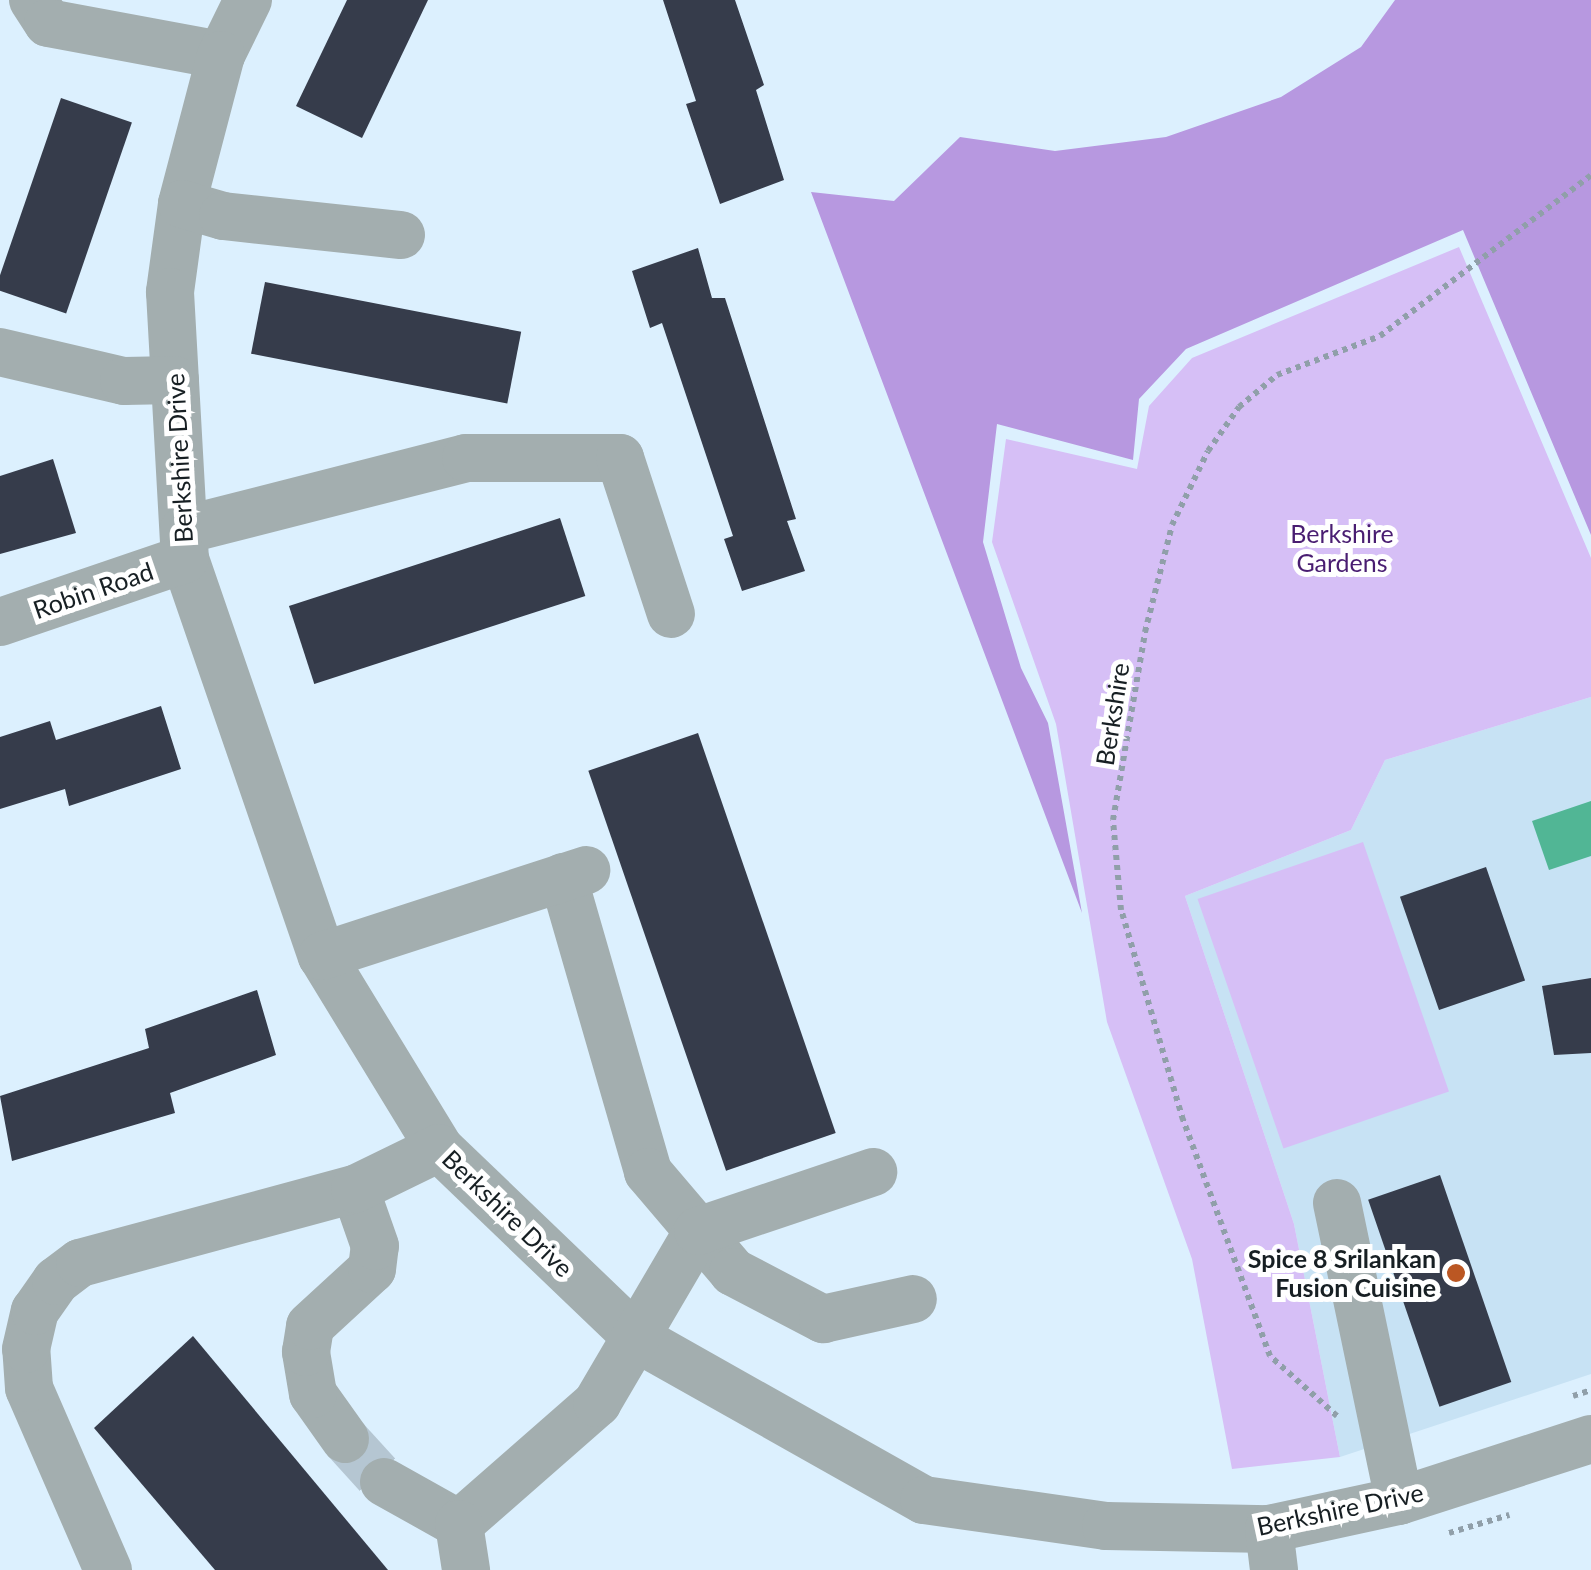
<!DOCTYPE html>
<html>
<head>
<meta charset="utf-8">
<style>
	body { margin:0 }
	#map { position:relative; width:1591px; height:1570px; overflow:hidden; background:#dcf0fe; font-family:Lato,sans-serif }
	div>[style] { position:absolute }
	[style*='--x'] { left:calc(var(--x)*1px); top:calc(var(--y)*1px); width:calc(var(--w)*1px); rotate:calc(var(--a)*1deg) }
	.built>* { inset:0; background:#c7e2f4 }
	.green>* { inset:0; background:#d6bff6; transform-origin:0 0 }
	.forest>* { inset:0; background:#b798e0 }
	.water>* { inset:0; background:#51b695 }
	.building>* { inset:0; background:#363c4b; transform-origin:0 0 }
	.minor-tunnel>* { height:48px; margin-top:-24px; transform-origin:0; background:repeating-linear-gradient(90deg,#b5c6d2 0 48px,transparent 0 72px) }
	.path>* { height:6px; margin-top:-3px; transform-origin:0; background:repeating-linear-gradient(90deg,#909fa9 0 5px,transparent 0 10px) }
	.minor>* { height:48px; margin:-24px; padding:0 24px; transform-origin:24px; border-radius:24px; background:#a3aeaf }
	.dots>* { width:28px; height:28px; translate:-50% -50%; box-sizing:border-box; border:5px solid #fff; border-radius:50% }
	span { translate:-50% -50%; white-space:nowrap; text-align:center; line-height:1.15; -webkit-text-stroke:10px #fff; paint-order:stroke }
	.street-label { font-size:25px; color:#171f23 }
	.park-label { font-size:25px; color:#491d71 }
	.poi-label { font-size:25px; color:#171f23; font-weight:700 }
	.right { translate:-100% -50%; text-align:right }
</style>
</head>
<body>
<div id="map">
	<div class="built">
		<div style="clip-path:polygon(1591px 697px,1591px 1374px,1340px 1457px,1294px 1224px,1185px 896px,1351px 830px,1385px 760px)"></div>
	</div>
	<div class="green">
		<div style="clip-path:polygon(1459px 247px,1591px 558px,1591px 697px,1385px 760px,1351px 830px,1185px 896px,1294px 1224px,1340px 1457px,1232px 1469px,1192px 1259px,1107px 1022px,1056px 724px,992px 542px,1006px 439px,1137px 469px,1149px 406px,1192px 358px)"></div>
		<div style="left:1363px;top:842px;width:264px;height:175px;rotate:71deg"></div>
	</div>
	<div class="forest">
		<div style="clip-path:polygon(1395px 0,1591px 0,1591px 535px,1463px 230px,1186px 349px,1139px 399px,1133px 460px,997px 424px,983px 542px,1021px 668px,1048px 723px,1082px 913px,811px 192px,894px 201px,960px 137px,1055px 151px,1166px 137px,1281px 97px,1361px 47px)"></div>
	</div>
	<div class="water">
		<div style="clip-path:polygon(1591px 801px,1591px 856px,1549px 870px,1532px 821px)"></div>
	</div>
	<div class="building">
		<div style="clip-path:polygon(347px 0,428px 0,362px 138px,296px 106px)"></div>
		<div style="clip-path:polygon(663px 0,735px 0,764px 85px,756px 90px,784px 180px,720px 204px,686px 104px,696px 101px)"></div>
		<div style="left:61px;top:98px;width:75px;height:202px;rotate:19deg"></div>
		<div style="clip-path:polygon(698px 248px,712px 298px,725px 298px,796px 519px,787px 521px,805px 571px,742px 591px,724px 539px,733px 536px,662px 323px,650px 328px,632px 271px)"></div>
		<div style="left:265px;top:282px;width:261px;height:73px;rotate:11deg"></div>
		<div style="clip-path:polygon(53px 459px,76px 533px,0 554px,0 476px)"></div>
		<div style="left:560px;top:518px;width:82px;height:285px;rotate:72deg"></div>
		<div style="clip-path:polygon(161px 706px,181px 769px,69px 806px,65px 789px,0 809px,0 737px,50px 721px,56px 740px)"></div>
		<div style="left:698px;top:733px;width:423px;height:116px;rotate:71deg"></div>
		<div style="left:1486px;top:867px;width:120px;height:91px;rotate:71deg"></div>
		<div style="clip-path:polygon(1591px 978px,1591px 1053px,1554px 1055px,1542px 986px)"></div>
		<div style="clip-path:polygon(257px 990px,276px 1055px,170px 1093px,175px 1113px,12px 1161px,0 1096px,149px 1048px,145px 1029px)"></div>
		<div style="left:1440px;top:1175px;width:219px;height:76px;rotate:71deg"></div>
		<div style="clip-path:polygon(193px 1336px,388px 1570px,215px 1570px,94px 1428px)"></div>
	</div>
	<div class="minor-tunnel">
		<div style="--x:345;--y:1439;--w:58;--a:47.8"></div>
	</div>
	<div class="path">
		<div style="--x:1573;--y:1396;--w:19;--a:-18"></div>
		<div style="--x:1337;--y:1416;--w:90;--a:-138.2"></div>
		<div style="--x:1270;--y:1356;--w:252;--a:-110.2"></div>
		<div style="--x:1183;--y:1120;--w:219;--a:-106.4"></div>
		<div style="--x:1121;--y:910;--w:90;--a:-95.1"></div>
		<div style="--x:1113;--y:820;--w:191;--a:-80.3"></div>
		<div style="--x:1145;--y:632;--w:110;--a:-75.8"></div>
		<div style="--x:1172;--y:525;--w:82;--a:-64.1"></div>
		<div style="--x:1208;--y:451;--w:54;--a:-54.8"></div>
		<div style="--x:1239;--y:407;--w:50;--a:-40.1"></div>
		<div style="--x:1277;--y:375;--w:110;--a:-20.7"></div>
		<div style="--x:1380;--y:336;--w:265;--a:-37.3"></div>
		<div style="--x:1449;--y:1533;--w:63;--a:-16.7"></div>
	</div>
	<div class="minor">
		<div style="--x:33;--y:0;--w:27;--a:57"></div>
		<div style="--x:48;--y:23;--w:176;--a:10.5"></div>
		<div style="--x:248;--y:0;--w:61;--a:116.1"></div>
		<div style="--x:221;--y:55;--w:154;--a:104.7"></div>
		<div style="--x:182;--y:204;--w:89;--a:97.8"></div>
		<div style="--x:170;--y:292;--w:267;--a:86.8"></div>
		<div style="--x:185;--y:559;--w:420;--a:71"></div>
		<div style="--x:322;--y:956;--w:225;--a:58.6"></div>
		<div style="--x:439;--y:1148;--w:276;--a:43.8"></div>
		<div style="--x:638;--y:1339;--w:328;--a:29.4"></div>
		<div style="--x:924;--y:1500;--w:184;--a:8.1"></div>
		<div style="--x:1106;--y:1526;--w:163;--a:1.1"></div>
		<div style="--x:1269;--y:1529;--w:133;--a:-12.2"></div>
		<div style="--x:1399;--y:1501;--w:202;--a:-17.9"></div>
		<div style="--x:182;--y:204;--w:43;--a:16.3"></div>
		<div style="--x:223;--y:216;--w:179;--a:6.1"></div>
		<div style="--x:0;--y:352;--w:127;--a:13.2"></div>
		<div style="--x:124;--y:381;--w:51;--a:-1.1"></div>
		<div style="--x:184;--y:530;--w:291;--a:-14.3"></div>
		<div style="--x:466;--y:458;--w:154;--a:0"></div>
		<div style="--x:620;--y:458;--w:164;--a:71.9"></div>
		<div style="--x:0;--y:622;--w:195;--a:-18.8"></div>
		<div style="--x:563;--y:877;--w:307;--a:73.9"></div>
		<div style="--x:648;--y:1172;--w:131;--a:49.6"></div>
		<div style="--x:733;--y:1272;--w:102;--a:27.6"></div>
		<div style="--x:823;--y:1319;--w:92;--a:-12.5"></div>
		<div style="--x:322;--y:956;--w:278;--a:-18"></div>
		<div style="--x:1337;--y:1203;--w:304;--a:78.2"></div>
		<div style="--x:345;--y:1439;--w:55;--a:-125.4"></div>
		<div style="--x:313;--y:1394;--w:43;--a:-99.5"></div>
		<div style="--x:306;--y:1352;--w:26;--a:-81"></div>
		<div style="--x:310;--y:1326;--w:84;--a:-42.6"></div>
		<div style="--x:372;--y:1269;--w:23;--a:-83"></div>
		<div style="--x:375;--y:1246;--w:60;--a:-109.3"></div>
		<div style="--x:384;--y:1482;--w:86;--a:29.2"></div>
		<div style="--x:459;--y:1524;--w:184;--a:-41.2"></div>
		<div style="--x:597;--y:1403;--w:199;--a:-59.6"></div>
		<div style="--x:698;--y:1231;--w:185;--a:-18.6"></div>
		<div style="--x:459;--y:1524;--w:47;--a:81.3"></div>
		<div style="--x:1269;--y:1529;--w:41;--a:83"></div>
		<div style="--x:108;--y:1570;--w:198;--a:-113.5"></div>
		<div style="--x:29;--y:1388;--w:39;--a:-94"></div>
		<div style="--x:26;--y:1349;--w:39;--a:-77"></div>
		<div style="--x:35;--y:1311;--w:37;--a:-55"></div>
		<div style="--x:56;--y:1281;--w:30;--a:-37"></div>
		<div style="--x:80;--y:1263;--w:285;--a:-15.1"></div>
		<div style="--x:355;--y:1189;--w:93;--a:-26"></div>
	</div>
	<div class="dots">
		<div style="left:1456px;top:1273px;background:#bb5723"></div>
	</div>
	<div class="street-label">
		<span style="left:179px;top:458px;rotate:-93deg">Berkshire Drive</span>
		<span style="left:93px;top:590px;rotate:-19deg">Robin Road</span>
		<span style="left:1112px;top:714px;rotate:-81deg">Berkshire</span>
		<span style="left:508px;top:1213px;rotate:44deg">Berkshire Drive</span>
		<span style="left:1340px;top:1509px;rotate:-12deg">Berkshire Drive</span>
	</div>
	<div class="park-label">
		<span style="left:1342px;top:548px">Berkshire<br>Gardens</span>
	</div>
	<div class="poi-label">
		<span class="right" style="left:1436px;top:1273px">Spice 8 Srilankan<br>Fusion Cuisine</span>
	</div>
</div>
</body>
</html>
